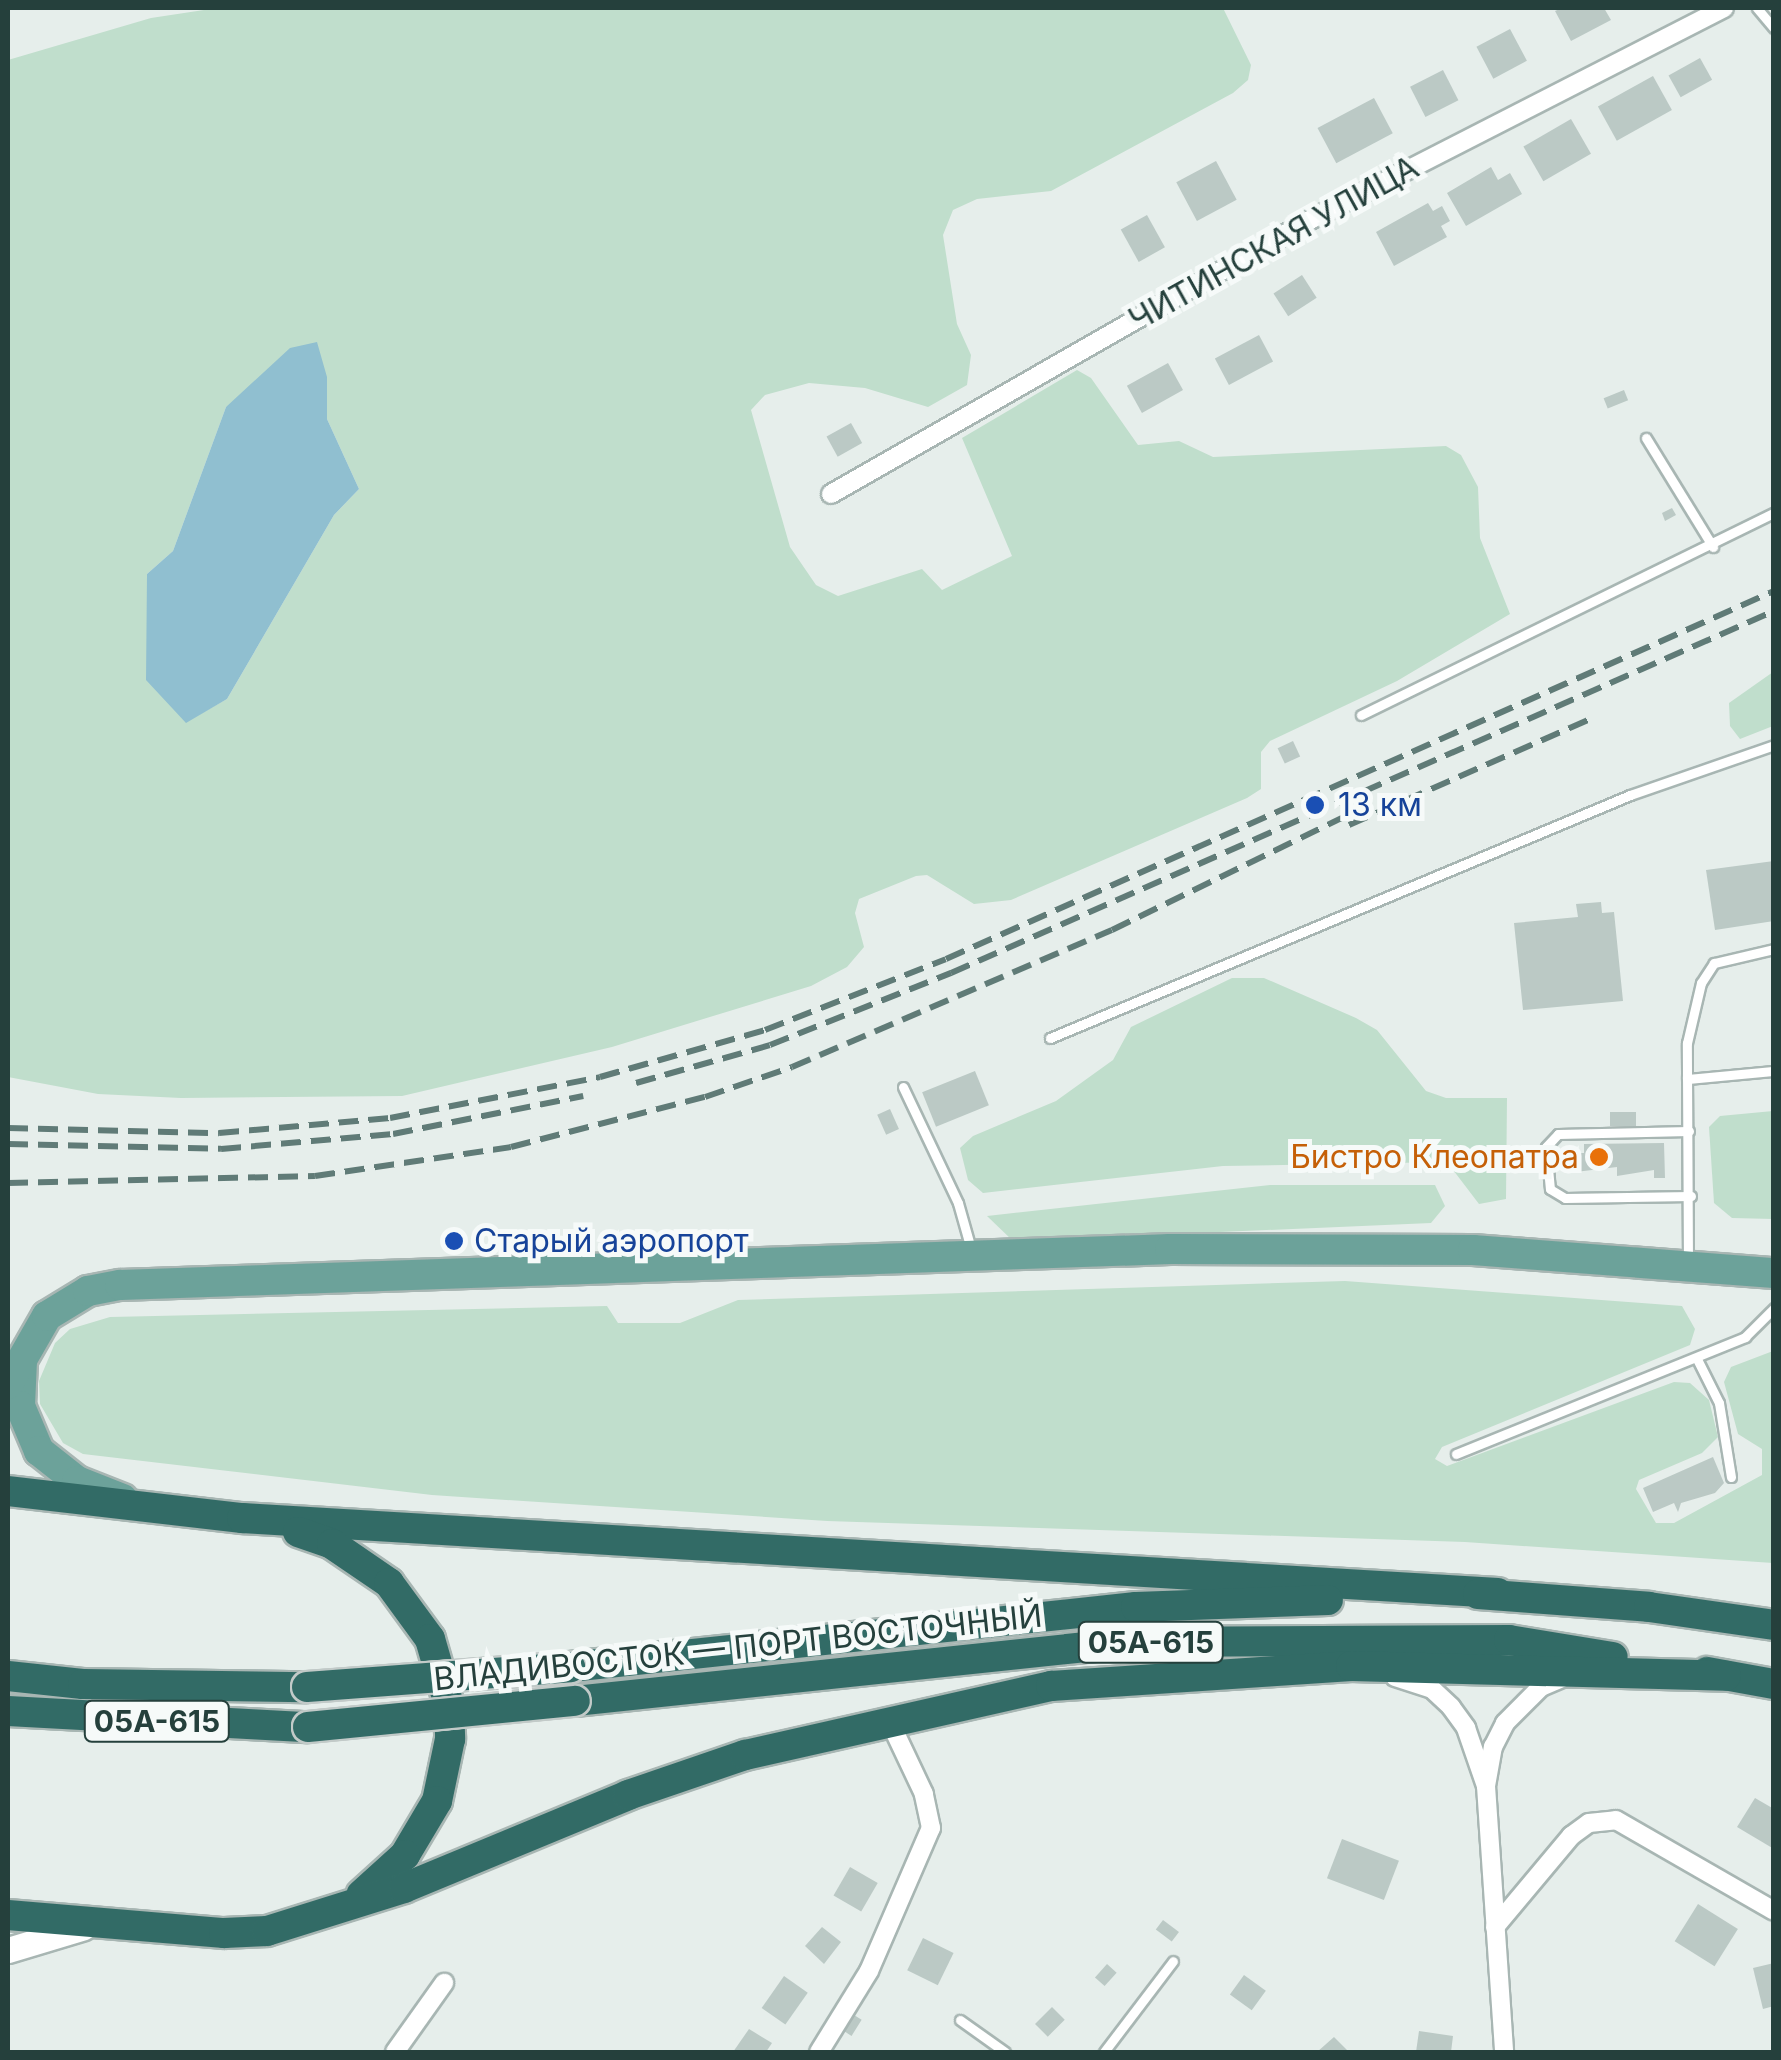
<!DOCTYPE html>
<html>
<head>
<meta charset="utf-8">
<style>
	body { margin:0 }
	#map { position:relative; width:1781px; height:2060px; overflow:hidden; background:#e6eeeb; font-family:Inter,sans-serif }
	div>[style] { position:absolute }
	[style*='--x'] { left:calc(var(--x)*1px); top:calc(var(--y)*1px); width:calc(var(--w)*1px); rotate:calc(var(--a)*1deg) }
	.green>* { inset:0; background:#c0decc }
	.water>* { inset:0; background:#90bfd0 }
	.building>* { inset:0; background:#bbc9c5; transform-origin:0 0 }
	.roads { filter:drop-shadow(2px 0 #a8b6b3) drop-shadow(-2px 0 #a8b6b3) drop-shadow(0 2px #a8b6b3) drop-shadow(0 -2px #a8b6b3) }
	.lane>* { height:9px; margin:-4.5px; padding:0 4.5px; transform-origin:4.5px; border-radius:4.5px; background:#fff }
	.street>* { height:18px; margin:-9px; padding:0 9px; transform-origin:9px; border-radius:9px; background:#fff }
	.secondary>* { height:25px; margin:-12.5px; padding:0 12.5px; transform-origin:12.5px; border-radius:12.5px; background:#fff }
	.primary>* { height:30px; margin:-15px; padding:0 15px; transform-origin:15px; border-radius:15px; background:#6ca29a }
	.highway>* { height:30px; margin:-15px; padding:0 15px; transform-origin:15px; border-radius:15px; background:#326b66 }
	.rail>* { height:6px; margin-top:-3px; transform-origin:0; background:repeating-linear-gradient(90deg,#607b77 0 20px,transparent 0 30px) }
	.bridges { filter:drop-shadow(2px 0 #c2cac8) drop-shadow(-2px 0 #c2cac8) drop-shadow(0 2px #c2cac8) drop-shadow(0 -2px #c2cac8) }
	.highway-bridge>* { height:30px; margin:-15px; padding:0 15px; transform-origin:15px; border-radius:15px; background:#326b66 }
	.dots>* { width:28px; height:28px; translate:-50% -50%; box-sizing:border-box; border:5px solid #f6faf9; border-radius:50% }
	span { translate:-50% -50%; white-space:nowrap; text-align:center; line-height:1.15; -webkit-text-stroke:10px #f6faf9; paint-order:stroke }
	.shield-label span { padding:2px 8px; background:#f6faf9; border:2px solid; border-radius:8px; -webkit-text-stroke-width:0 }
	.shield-label { font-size:30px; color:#25403c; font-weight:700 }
	.street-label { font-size:32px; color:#25403c }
	.transit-label { font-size:32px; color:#164399 }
	.left { translate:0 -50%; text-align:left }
	.food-label { font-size:32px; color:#c56008 }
	.right { translate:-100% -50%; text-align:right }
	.frame { position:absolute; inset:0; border:10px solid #25403c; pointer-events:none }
</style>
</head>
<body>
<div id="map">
	<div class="green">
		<div style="clip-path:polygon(evenodd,217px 8px,1223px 8px,1251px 65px,1248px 80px,1233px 93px,1051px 191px,977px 199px,953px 210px,943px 235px,957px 324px,971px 355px,967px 385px,928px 407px,865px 388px,809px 383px,765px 395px,751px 410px,790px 547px,816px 585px,838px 596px,922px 569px,942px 590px,1012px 556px,962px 438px,1077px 370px,1091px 378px,1138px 445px,1179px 441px,1213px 457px,1446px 446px,1461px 455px,1478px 487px,1480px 538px,1510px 614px,1397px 681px,1270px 741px,1261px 752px,1261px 789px,1247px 798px,1011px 900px,974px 904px,927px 875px,916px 876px,859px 899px,855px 913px,864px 947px,847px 967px,811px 986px,612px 1047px,402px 1096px,181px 1098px,98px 1094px,8px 1077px,8px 60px,151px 18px,217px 8px,327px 377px,327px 419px,359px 489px,334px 515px,227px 699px,186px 722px,147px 574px,173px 551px,226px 407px,327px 377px)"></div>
		<div style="clip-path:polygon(1773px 672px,1773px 726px,1740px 739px,1730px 726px,1729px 703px)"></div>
		<div style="clip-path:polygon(1232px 978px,1264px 978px,1356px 1018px,1377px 1030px,1426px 1091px,1446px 1098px,1507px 1098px,1506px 1199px,1479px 1204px,1447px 1162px,1223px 1166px,983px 1193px,968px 1180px,960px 1148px,973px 1136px,1056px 1101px,1113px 1060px,1131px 1027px)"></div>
		<div style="clip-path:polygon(1773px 1111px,1773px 1219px,1732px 1218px,1714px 1203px,1709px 1127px,1720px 1116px)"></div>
		<div style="clip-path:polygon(1270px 1185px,1435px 1185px,1445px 1206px,1431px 1223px,1013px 1241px,987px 1216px)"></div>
		<div style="clip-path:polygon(1345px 1281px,1682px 1306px,1695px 1329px,1690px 1345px,1442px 1447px,1435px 1459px,1447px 1466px,1674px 1382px,1690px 1383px,1709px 1400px,1718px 1437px,1702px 1453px,1639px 1480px,1636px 1489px,1656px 1523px,1674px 1523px,1762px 1475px,1762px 1449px,1738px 1434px,1724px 1382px,1731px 1367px,1773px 1351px,1773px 1563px,1465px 1542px,827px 1521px,432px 1495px,83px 1454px,63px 1443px,40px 1404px,39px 1381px,55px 1343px,70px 1329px,110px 1317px,607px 1306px,618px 1323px,680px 1323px,738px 1300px)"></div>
	</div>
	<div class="water">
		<div style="clip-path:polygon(317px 342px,327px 377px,327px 419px,359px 489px,334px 515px,227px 699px,186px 723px,146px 680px,147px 574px,173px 551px,226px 407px,290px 348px)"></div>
	</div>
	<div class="building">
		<div style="clip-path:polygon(1562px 8px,1604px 8px,1611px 20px,1571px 41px,1555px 11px)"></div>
		<div style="left:1510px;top:29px;width:36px;height:38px;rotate:62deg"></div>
		<div style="left:1700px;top:58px;width:25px;height:36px;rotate:61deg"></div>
		<div style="left:1443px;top:70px;width:34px;height:37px;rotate:63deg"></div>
		<div style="left:1653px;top:76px;width:39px;height:63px;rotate:61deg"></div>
		<div style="left:1374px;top:98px;width:40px;height:64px;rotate:62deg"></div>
		<div style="left:1571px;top:119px;width:40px;height:55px;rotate:60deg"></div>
		<div style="left:1216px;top:161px;width:44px;height:45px;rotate:62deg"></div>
		<div style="clip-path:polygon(1491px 167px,1498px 180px,1510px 173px,1522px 194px,1466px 226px,1447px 193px)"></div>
		<div style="clip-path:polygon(1428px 203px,1433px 211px,1442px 206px,1450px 221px,1441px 226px,1447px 237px,1394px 266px,1376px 232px)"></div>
		<div style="left:1147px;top:215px;width:37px;height:30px;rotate:61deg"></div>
		<div style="left:1302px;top:275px;width:27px;height:34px;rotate:57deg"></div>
		<div style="left:1259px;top:335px;width:30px;height:50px;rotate:62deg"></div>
		<div style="left:1168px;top:363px;width:31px;height:47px;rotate:61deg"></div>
		<div style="left:1624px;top:390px;width:11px;height:22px;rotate:68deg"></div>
		<div style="left:851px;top:423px;width:23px;height:28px;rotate:61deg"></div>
		<div style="clip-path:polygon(1672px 508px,1676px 515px,1665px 521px,1662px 513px)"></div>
		<div style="left:1293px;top:741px;width:17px;height:17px;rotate:65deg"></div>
		<div style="clip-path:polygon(1774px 861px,1774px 921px,1715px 930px,1706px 870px)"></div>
		<div style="clip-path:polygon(1601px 902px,1602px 913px,1614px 912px,1623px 1001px,1523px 1010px,1514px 923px,1578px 917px,1576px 904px)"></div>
		<div style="left:975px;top:1071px;width:37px;height:57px;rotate:68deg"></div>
		<div style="left:890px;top:1109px;width:22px;height:14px;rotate:66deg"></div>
		<div style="left:1610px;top:1112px;width:26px;height:14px"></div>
		<div style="clip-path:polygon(1664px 1143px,1665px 1178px,1654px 1178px,1654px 1170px,1617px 1176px,1617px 1167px,1567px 1173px,1567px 1153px,1584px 1153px,1584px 1144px)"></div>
		<div style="clip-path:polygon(1713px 1457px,1724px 1483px,1715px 1493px,1681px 1503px,1678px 1512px,1674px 1503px,1653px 1512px,1643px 1488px)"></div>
		<div style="clip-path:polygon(1755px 1798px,1774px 1809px,1774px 1849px,1737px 1827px)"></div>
		<div style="left:1342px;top:1839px;width:61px;height:42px;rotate:21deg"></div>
		<div style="left:850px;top:1867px;width:32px;height:33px;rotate:30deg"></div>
		<div style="left:1698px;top:1904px;width:47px;height:44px;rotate:32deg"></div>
		<div style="left:1163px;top:1920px;width:20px;height:12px;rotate:37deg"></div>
		<div style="clip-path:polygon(822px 1927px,841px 1942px,824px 1964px,805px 1946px)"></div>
		<div style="left:923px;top:1938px;width:34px;height:36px;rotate:26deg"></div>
		<div style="clip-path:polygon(1774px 1963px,1774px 2006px,1763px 2009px,1753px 1968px)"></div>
		<div style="left:1107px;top:1964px;width:13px;height:18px;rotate:42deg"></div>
		<div style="left:1244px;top:1975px;width:27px;height:24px;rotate:36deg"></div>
		<div style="left:784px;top:1976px;width:29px;height:39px;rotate:35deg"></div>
		<div style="left:1052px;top:2007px;width:18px;height:24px;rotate:45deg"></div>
		<div style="left:854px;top:2015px;width:9px;height:19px;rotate:32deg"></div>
		<div style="clip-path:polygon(749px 2029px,772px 2043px,766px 2052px,733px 2052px)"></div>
		<div style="clip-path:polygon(1419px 2031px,1453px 2036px,1451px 2052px,1416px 2052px)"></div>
		<div style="clip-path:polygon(1334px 2037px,1349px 2052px,1317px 2052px)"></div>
	</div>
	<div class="roads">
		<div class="lane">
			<div style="--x:1757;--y:8;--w:26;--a:50"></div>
			<div style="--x:1646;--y:438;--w:128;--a:58.4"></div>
			<div style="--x:1361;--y:715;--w:460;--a:-26.1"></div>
			<div style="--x:1050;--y:1038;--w:629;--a:-22.73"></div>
			<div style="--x:1630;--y:795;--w:152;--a:-19.1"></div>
			<div style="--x:1687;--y:1079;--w:87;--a:-5.3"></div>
			<div style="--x:903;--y:1087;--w:128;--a:64.6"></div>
			<div style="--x:958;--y:1203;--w:48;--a:74.2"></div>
			<div style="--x:1689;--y:1131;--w:131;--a:178.7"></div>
			<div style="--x:1558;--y:1134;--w:18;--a:133"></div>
			<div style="--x:1546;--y:1147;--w:42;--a:84.6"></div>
			<div style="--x:1550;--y:1189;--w:17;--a:31"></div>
			<div style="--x:1565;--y:1198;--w:126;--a:-0.9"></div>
			<div style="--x:1688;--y:1263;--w:220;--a:-90.3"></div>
			<div style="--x:1687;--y:1043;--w:62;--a:-76.9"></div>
			<div style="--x:1701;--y:983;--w:24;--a:-57"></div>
			<div style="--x:1714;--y:963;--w:62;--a:-13.1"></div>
			<div style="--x:1697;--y:1359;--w:49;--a:63.4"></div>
			<div style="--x:1719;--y:1403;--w:75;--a:80.8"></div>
			<div style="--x:1456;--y:1454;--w:312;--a:-22"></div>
			<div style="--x:1745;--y:1337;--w:41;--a:-45"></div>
			<div style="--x:960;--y:2020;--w:55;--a:35.4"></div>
			<div style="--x:1104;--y:2052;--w:114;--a:-52.8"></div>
		</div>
		<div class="street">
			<div style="--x:831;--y:494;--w:552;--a:-29.77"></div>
			<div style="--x:1310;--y:220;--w:465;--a:-27.1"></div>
			<div style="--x:1395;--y:1677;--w:39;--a:18"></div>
			<div style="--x:1432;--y:1689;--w:26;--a:43"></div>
			<div style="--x:1451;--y:1707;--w:26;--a:54"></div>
			<div style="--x:1466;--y:1728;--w:61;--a:71"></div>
			<div style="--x:1486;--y:1786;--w:40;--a:-80"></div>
			<div style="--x:1493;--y:1747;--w:27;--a:-63"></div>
			<div style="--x:1505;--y:1723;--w:51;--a:-45"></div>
			<div style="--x:1541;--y:1687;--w:25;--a:-23"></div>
			<div style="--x:1486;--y:1786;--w:267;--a:86.1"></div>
			<div style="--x:1495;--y:1927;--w:119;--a:-50.1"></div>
			<div style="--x:1571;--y:1836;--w:22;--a:-36"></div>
			<div style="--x:1589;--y:1823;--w:27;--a:-6"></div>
			<div style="--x:1616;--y:1820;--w:182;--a:29.9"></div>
			<div style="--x:395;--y:2052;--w:85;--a:-54.6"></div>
			<div style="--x:819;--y:2052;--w:95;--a:-58.3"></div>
			<div style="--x:869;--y:1971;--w:156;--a:-66.6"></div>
			<div style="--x:931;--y:1828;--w:35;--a:-102"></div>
			<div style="--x:924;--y:1794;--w:82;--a:-115.3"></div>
		</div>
		<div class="secondary">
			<div style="--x:8;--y:1950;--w:79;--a:-16.8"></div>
		</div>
		<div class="primary">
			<div style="--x:22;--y:1360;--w:46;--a:92.5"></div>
			<div style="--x:20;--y:1406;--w:49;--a:67.1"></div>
			<div style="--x:39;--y:1451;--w:48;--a:38.3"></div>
			<div style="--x:77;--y:1481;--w:49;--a:21.4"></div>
			<div style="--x:8;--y:1384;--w:78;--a:-60.2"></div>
			<div style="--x:47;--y:1316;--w:48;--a:-31.4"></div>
			<div style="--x:88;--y:1291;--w:33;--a:-11"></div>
			<div style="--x:120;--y:1285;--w:1051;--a:-1.96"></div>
			<div style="--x:1170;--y:1249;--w:303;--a:0.2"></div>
			<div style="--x:1473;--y:1250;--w:302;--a:4.4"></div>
		</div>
		<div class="highway">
			<div style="--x:8;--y:1491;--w:236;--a:6.6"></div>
			<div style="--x:242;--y:1518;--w:1258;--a:3.42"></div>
			<div style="--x:298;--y:1532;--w:36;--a:19"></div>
			<div style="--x:332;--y:1544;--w:69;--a:34.4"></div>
			<div style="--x:389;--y:1583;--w:69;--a:53.8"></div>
			<div style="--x:430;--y:1639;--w:69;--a:73.9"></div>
			<div style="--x:449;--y:1705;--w:34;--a:88"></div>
			<div style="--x:450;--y:1739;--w:63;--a:101.8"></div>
			<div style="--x:437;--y:1801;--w:63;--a:120.7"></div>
			<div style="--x:405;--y:1855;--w:59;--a:137.7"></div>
			<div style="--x:1478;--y:1594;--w:171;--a:4.3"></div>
			<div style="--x:1649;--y:1607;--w:126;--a:8.2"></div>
			<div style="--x:570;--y:1667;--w:569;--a:-6.05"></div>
			<div style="--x:1136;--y:1607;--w:192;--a:-2.1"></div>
			<div style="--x:1707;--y:1672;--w:68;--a:10.2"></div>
			<div style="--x:8;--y:1676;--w:75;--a:6.1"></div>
			<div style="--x:83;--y:1684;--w:224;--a:0.8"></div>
			<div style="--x:575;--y:1701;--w:562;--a:-6.03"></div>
			<div style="--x:1134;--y:1642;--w:375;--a:-0.3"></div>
			<div style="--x:1509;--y:1640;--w:105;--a:9.3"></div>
			<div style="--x:8;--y:1711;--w:300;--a:3.1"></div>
			<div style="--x:8;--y:1915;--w:217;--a:4.8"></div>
			<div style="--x:224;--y:1933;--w:43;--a:-2.7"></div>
			<div style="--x:267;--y:1931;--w:144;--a:-17.4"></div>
			<div style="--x:404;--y:1888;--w:243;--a:-22.5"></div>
			<div style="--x:628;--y:1795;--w:124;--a:-18.9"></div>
			<div style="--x:745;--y:1755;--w:314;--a:-12.7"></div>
			<div style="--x:1051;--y:1686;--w:301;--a:-3.8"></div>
			<div style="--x:1351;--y:1666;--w:375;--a:1.5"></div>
		</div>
	</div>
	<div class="rail">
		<div style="--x:1349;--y:825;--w:261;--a:-23.7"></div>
		<div style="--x:636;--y:1083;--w:139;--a:-15.8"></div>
		<div style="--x:770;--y:1045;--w:195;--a:-21.7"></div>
		<div style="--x:951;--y:973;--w:899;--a:-23.74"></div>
		<div style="--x:8;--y:1128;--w:211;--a:1.4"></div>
		<div style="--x:219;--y:1133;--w:172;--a:-5"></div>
		<div style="--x:390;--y:1118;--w:214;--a:-11"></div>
		<div style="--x:600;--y:1077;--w:172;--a:-15.9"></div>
		<div style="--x:765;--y:1030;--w:194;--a:-21.4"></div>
		<div style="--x:946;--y:959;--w:906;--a:-23.96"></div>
		<div style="--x:8;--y:1144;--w:213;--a:1.3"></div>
		<div style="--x:221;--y:1149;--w:173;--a:-5"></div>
		<div style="--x:393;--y:1134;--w:194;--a:-11.3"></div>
		<div style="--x:8;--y:1183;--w:307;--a:-1.3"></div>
		<div style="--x:315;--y:1176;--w:198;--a:-8.4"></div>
		<div style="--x:511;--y:1147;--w:200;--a:-14.5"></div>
		<div style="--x:705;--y:1097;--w:92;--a:-19"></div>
		<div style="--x:792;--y:1067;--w:348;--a:-23.2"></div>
		<div style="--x:1112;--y:930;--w:278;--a:-26"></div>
	</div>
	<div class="bridges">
		<div class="highway-bridge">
			<div style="--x:307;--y:1687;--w:264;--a:-4.3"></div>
			<div style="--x:308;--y:1727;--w:268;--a:-5.6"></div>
		</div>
	</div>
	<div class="dots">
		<div style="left:1315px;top:805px;background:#1a4fb4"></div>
		<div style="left:1599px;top:1157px;background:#e8710a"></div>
		<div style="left:454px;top:1241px;background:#1a4fb4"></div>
	</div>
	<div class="shield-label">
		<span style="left:1151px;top:1642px">05А-615</span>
		<span style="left:157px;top:1721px">05А-615</span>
	</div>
	<div class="street-label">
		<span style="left:1274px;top:244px;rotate:-29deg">ЧИТИНСКАЯ УЛИЦА</span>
		<span style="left:738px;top:1648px;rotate:-6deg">ВЛАДИВОСТОК — ПОРТ ВОСТОЧНЫЙ</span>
	</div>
	<div class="transit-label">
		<span class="left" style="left:1338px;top:805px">13 км</span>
		<span class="left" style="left:474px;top:1241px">Старый аэропорт</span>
	</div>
	<div class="food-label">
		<span class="right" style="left:1579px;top:1157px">Бистро Клеопатра</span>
	</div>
	<div class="frame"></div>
</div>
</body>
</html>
